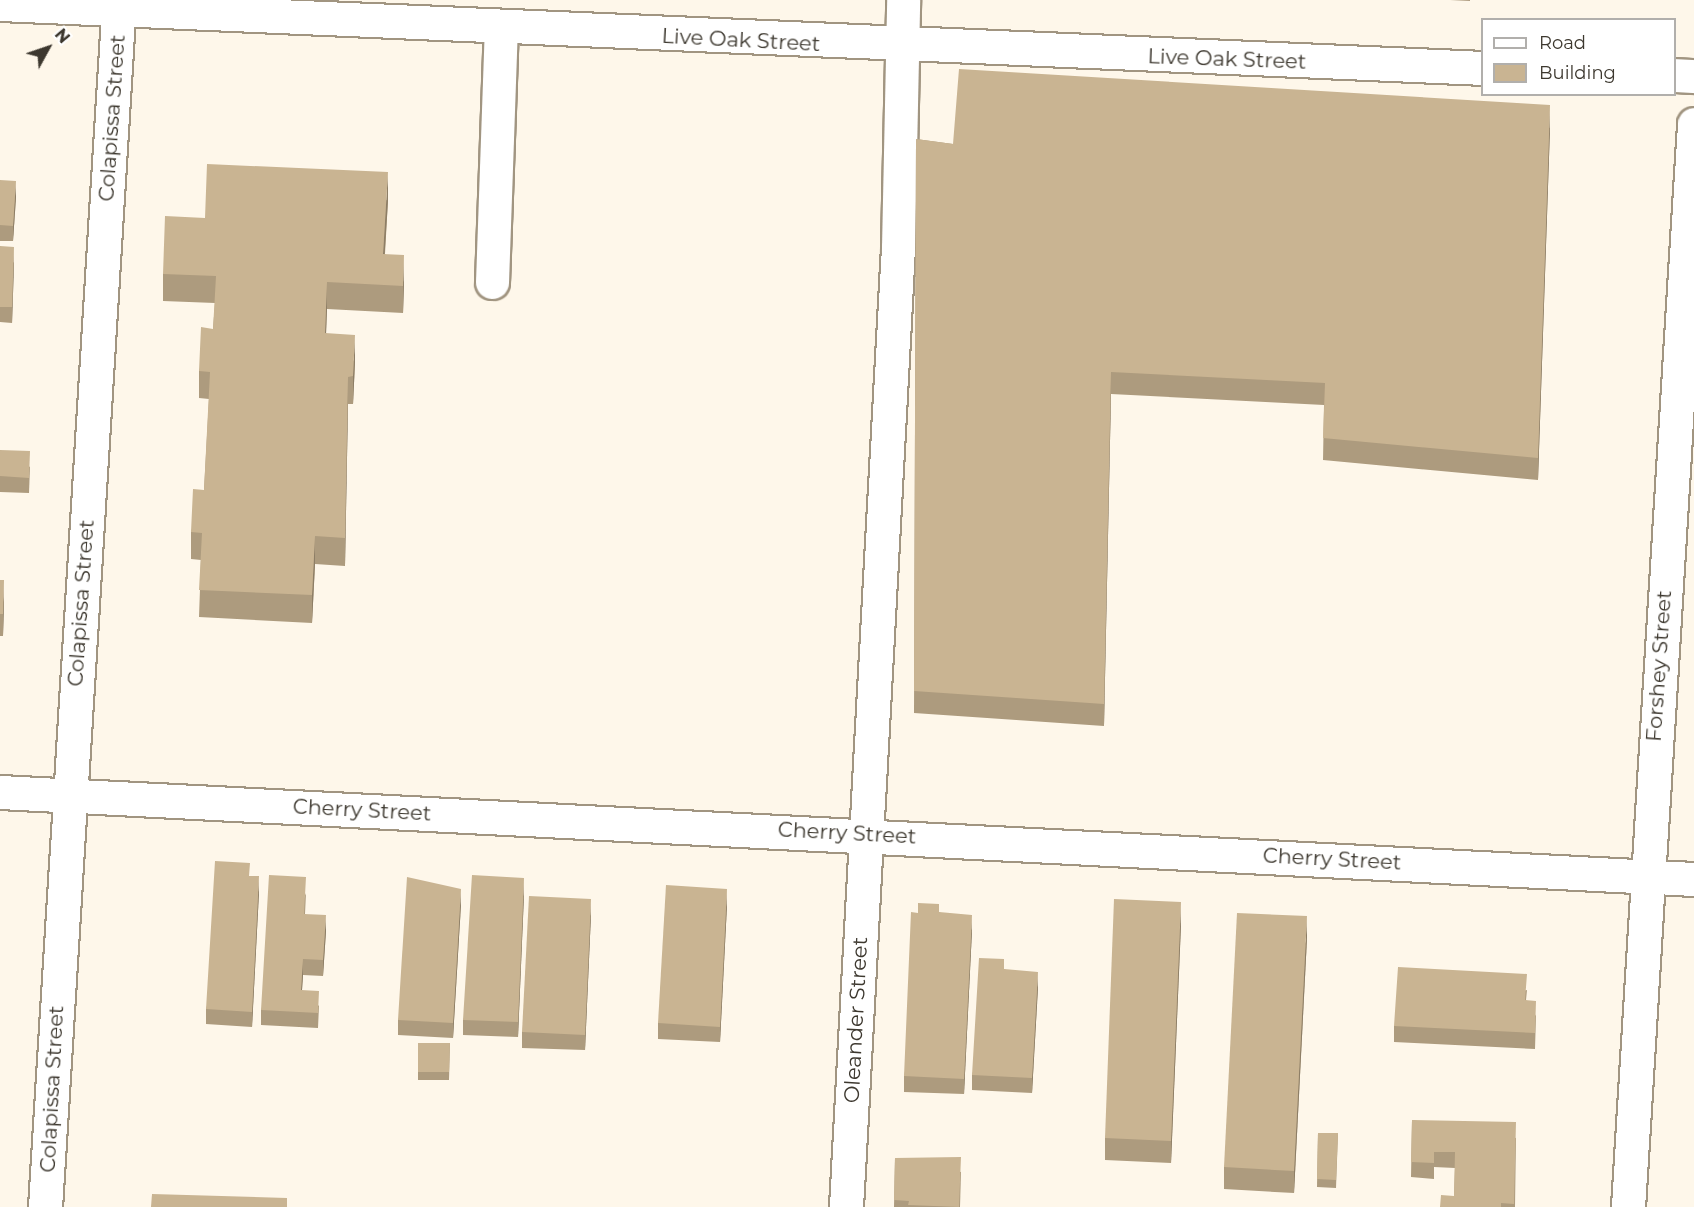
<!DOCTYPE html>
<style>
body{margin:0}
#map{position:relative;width:1694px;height:1207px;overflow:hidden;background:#fef7ea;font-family:Montserrat,sans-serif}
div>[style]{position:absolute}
.roads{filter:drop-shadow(2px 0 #a19581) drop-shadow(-2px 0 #a19581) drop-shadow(0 2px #a19581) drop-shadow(0 -2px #a19581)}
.minor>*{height:33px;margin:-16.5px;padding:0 16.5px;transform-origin:16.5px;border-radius:16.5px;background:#fff}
.wall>*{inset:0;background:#ad9b7e}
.shaded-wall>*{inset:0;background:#8d7e66}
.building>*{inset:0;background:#c9b492}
span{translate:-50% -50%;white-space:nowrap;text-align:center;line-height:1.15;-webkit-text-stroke:6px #fff;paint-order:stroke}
.street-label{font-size:21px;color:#3d382f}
.legend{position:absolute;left:1481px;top:18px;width:195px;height:78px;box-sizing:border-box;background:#fff;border:2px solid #b1afac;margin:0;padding:8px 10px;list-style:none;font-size:18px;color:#3d382f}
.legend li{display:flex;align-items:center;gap:12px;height:30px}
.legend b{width:30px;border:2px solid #b1afac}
.north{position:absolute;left:18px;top:18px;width:60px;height:60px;-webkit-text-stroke:4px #fff;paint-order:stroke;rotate:50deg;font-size:16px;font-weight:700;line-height:24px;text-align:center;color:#3d382f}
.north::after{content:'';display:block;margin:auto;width:21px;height:27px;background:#3d382f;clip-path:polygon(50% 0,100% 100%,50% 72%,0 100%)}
</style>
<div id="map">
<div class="roads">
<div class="minor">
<i style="left:0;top:4px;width:1483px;rotate:2.47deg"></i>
<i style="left:1674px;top:75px;width:20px;rotate:3deg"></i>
<i style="left:492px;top:282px;width:254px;rotate:-88deg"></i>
<i style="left:0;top:792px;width:1696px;rotate:2.94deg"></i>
<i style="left:45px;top:1207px;width:1209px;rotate:-86.49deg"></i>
<i style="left:846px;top:1207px;width:960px;rotate:-86.9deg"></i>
<i style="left:898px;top:248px;width:248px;rotate:-88.8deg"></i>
<i style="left:1628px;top:1207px;width:1085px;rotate:-86.51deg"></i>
</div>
</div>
<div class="wall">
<i style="clip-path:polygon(1450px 0,1470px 0,1470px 1px)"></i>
<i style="clip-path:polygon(1550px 128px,1538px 480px,1323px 460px,1324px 405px,1111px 394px,1104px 726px,914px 713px,916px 139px,953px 144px)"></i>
<i style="clip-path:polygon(0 180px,16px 197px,13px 241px,0 241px)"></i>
<i style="clip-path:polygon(388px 200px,385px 254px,404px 282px,403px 313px,327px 309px,326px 333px,355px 362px,353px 404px,348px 404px,345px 566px,315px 564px,312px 623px,199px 617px,201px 560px,191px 559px,191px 532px,204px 490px,209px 399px,199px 398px,199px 371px,213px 329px,215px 303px,163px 301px,163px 274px,205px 218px)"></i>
<i style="clip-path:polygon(0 246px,14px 263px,12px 323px,0 322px)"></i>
<i style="clip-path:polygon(0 450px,30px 467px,29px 493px,0 492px)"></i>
<i style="clip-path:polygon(0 580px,4px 602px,3px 636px,0 636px)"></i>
<i style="clip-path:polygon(250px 876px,259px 892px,252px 1027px,206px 1024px,206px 1009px)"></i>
<i style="clip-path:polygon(306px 893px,305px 914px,326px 931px,323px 976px,303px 975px,302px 990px,319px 1006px,318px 1028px,261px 1025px,261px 1010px)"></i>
<i style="clip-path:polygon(524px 894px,518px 1037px,463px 1035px,463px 1020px)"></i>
<i style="clip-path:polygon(461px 904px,453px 1038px,398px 1035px,398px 1020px)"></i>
<i style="clip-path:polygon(727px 905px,720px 1042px,658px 1039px,658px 1023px)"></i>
<i style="clip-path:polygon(939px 912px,972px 930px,964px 1094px,904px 1092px,904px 1076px)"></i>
<i style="clip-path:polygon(591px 914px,585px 1050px,522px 1048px,522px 1032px)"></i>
<i style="clip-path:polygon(1181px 924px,1171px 1163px,1105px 1160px,1105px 1138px)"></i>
<i style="clip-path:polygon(1307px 938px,1294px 1193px,1224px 1189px,1224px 1167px)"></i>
<i style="clip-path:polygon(1004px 969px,1038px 987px,1032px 1093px,972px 1090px,972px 1075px)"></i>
<i style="clip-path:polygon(1527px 990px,1526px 1000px,1536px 1016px,1535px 1049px,1394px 1042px,1394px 1026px)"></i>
<i style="clip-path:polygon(418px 1043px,450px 1043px,449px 1080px,418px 1080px)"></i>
<i style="clip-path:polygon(1412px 1120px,1516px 1138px,1515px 1207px,1440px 1207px,1454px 1196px,1455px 1168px,1434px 1167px,1434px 1179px,1411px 1177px)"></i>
<i style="clip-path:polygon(1318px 1133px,1338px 1133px,1336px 1188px,1317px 1187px)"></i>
<i style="clip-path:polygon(895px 1158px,961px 1172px,960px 1207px,894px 1207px)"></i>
</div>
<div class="shaded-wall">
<i style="clip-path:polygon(1550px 105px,1550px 128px,1538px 480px,1538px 458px)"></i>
<i style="clip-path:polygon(388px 172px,388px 200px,383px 281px,383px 254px)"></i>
<i style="clip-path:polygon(16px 181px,16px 197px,13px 241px,13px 226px)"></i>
<i style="clip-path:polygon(14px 247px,14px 263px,12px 323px,12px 307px)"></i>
<i style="clip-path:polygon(404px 255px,404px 282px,403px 313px,403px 286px)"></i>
<i style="clip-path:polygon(327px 282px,327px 309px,325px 360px,325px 333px)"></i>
<i style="clip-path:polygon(355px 335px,355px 362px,353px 404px,353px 376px)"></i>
<i style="clip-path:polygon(1111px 372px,1111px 394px,1104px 726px,1104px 704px)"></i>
<i style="clip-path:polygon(348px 377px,348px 404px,345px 566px,345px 538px)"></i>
<i style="clip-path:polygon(315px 536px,315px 564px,312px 623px,312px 595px)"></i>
<i style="clip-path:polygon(4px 580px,4px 602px,3px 636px,3px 614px)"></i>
<i style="clip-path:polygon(259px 876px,259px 892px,252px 1027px,252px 1012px)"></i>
<i style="clip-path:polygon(524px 878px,524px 894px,518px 1037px,518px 1022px)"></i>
<i style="clip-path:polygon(461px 889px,461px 904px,453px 1038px,453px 1023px)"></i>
<i style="clip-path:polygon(727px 889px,727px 905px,720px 1042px,720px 1027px)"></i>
<i style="clip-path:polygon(591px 899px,591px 914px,585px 1050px,585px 1035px)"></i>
<i style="clip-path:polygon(1181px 902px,1181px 924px,1171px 1163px,1171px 1141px)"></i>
<i style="clip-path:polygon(326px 915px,326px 931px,323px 976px,323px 960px)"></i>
<i style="clip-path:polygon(972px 915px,972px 930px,964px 1094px,964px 1079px)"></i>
<i style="clip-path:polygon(1307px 916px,1307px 938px,1294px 1193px,1294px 1171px)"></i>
<i style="clip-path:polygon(303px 959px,303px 975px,301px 1005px,301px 990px)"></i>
<i style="clip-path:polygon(1038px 972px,1038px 987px,1032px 1093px,1032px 1078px)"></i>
</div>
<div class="building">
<i style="clip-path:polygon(959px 69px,1550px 105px,1538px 458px,1323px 438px,1325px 383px,1111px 372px,1104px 704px,914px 691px,916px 139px,953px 144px)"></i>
<i style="clip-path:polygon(207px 164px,388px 172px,383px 254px,404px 255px,403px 286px,327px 282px,325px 333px,355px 335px,353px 376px,348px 377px,345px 538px,315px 536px,312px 595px,199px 590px,202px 533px,191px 532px,193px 489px,204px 490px,210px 372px,199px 371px,201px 327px,213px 329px,216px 276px,163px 274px,165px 216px,205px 218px)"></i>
<i style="clip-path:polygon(0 180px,16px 181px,13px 226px,0 225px)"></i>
<i style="clip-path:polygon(0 246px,14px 247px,12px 307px,0 307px)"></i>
<i style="clip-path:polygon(0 450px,30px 451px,29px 478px,0 476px)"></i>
<i style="clip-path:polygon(0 580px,4px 580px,3px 614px,0 614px)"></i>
<i style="clip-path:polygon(215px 861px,250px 863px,249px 876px,259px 876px,252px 1012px,206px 1009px)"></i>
<i style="clip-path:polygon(269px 875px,306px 877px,304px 914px,326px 915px,323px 960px,303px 959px,301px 990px,319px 991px,318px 1013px,261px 1010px)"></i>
<i style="clip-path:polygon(472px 875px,524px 878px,518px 1022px,463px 1020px)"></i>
<i style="clip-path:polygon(407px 877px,461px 889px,453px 1023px,398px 1020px)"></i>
<i style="clip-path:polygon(666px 885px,727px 889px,720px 1027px,658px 1023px)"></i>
<i style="clip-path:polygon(529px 896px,591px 899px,585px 1035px,522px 1032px)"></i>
<i style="clip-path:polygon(1114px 899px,1181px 902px,1171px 1141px,1105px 1138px)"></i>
<i style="clip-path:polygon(918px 903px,939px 904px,939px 912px,972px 915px,964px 1079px,904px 1076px,911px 912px,918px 913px)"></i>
<i style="clip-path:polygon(1237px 913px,1307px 916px,1294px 1171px,1224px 1167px)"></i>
<i style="clip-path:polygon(979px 958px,1004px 959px,1004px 969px,1038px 972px,1032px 1078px,972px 1075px)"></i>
<i style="clip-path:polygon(1398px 967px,1527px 974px,1525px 1000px,1536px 1001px,1535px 1033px,1394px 1026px)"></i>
<i style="clip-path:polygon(418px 1043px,450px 1043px,449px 1072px,418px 1072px)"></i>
<i style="clip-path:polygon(1412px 1120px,1516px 1122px,1514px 1204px,1501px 1203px,1501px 1207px,1440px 1207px,1441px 1195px,1454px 1196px,1455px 1152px,1434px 1152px,1434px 1163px,1411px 1162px)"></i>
<i style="clip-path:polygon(1318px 1133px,1338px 1133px,1336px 1180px,1317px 1179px)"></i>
<i style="clip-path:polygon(961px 1157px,959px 1207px,908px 1205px,909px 1201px,894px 1200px,895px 1158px)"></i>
<i style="clip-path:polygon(152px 1194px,287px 1198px,287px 1207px,151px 1207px)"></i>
</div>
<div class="street-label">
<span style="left:741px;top:40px;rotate:3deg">Live Oak Street</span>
<span style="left:1227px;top:59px;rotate:2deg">Live Oak Street</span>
<span style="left:112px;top:118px;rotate:-86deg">Colapissa Street</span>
<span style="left:81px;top:603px;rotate:-86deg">Colapissa Street</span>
<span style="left:1659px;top:666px;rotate:-86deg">Forshey Street</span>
<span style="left:362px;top:810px;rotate:3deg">Cherry Street</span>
<span style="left:847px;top:833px;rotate:3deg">Cherry Street</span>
<span style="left:1332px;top:859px;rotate:3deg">Cherry Street</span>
<span style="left:856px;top:1020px;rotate:-87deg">Oleander Street</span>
<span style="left:52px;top:1089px;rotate:-87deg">Colapissa Street</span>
</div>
<ul class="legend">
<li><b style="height:8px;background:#fff"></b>Road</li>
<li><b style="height:16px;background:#c9b492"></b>Building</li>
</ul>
<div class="north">N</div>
</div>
